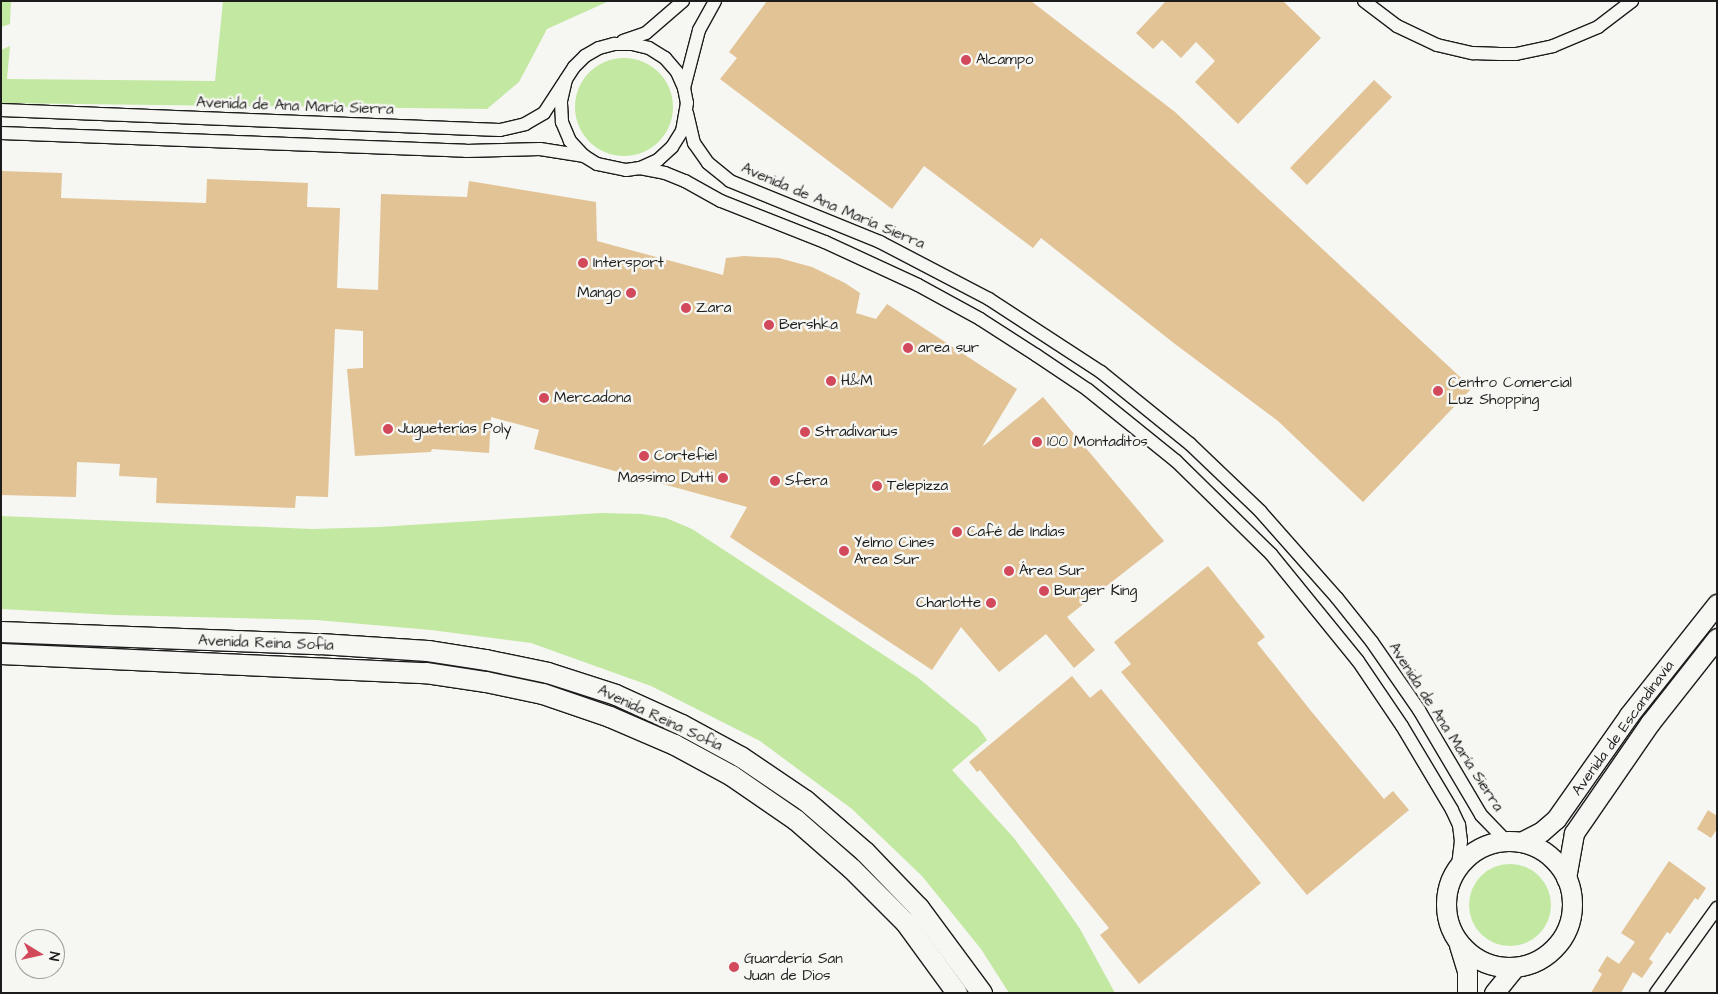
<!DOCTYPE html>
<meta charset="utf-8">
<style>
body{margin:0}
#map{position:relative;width:1718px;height:994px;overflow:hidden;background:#f6f6f2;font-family:"Architects Daughter",sans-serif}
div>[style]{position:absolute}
.green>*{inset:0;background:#c2e8a2}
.round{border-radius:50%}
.building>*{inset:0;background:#e2c395}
.roads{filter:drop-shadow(1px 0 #1c1c1c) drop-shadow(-1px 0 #1c1c1c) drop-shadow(0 1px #1c1c1c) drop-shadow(0 -1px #1c1c1c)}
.street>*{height:12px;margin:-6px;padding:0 6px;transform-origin:6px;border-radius:6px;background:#f6f6f2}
.secondary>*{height:19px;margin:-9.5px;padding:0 9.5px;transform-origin:9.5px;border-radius:9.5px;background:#f6f6f2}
.secondary>.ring{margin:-9.5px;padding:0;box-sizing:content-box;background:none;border:19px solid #f6f6f2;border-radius:50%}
.primary>*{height:20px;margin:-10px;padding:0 10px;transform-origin:10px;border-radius:10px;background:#f6f6f2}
.dots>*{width:14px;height:14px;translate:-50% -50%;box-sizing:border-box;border:2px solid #f6f6f2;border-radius:50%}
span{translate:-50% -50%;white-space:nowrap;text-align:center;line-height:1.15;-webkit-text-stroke:5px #f6f6f2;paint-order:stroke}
.poi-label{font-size:15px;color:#1c1c1c}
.left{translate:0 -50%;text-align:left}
.right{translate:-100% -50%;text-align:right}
.street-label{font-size:15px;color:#1c1c1c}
.frame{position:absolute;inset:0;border:2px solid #1c1c1c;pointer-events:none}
.north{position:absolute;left:15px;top:929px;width:50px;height:50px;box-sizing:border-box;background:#f6f6f2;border:1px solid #9f9f9c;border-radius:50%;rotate:99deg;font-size:14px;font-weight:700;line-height:20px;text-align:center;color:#1c1c1c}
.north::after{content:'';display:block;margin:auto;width:18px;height:22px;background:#d1495b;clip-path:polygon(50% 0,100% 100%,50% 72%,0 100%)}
</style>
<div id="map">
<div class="green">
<i style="clip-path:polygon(1px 1px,11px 1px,10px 24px,1px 27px)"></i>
<i style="clip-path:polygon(223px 1px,609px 1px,547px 29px,519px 82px,487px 109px,1px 103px,1px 50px,10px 46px,7px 79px,215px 81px)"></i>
<i class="round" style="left:575px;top:58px;width:98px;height:98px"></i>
<i style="clip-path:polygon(601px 513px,642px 514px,666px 518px,692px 529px,917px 677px,978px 727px,987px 740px,952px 770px,1013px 837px,1051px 887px,1080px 929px,1115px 993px,1009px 993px,981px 949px,922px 876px,852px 809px,760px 741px,651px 686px,531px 643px,431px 630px,316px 620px,115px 615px,1px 609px,1px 516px,312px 529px,379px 527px)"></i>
<i class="round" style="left:1469px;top:864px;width:82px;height:82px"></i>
</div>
<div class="building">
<i style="clip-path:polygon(767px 1px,1031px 1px,1175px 112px,1472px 388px,1363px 502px,1278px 421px,1175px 344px,1041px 238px,1033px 248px,924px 166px,892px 209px,720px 79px,737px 58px,729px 52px)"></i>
<i style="clip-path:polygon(1166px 1px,1283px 1px,1321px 38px,1238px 124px,1195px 82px,1215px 61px,1196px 42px,1181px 58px,1162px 40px,1153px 49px,1136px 33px)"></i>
<i style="clip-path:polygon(1374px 80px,1392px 97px,1307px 185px,1290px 168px)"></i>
<i style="clip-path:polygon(1px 171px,62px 173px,61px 198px,206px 203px,207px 179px,308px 183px,307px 207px,340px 208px,337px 288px,378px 290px,381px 194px,467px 197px,469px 181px,596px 202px,597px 241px,723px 275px,726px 258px,744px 256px,779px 258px,812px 267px,845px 283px,860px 293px,856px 313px,876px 319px,887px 304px,1017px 389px,982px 447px,1043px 397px,1164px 541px,1067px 617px,1095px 650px,1074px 668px,1046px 634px,999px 672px,961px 627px,932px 670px,730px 537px,747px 507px,534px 449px,539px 430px,491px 417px,489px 453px,432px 449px,431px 452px,355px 456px,347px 369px,363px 368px,363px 331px,335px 329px,328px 497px,296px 496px,295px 508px,156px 503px,157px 478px,119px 476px,120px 464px,77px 462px,76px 497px,1px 495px)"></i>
<i style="clip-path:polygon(1208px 566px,1265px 637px,1257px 643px,1311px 711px,1384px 799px,1393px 791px,1409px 810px,1307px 895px,1121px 672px,1131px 664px,1114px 642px)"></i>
<i style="clip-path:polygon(1072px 676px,1090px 698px,1101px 689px,1261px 883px,1139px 984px,1100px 935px,1109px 928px,980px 770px,977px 772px,969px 762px)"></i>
<i style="clip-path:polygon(1708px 810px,1717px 816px,1717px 829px,1711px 838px,1697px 829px)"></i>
<i style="clip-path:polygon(1669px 861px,1706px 888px,1698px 900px,1695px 898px,1670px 934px,1667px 932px,1649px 959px,1653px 962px,1642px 978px,1633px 972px,1621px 993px,1591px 993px,1602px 974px,1598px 971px,1607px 956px,1619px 964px,1635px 942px,1621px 933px)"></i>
</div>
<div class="roads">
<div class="street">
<i style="left:1364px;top:1px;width:41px;rotate:37.1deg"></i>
<i style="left:1397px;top:26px;width:44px;rotate:25.4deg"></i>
<i style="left:1437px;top:45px;width:37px;rotate:13deg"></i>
<i style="left:1473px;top:53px;width:27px;rotate:2deg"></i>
<i style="left:1500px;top:54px;width:16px"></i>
<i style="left:1516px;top:54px;width:38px;rotate:-12deg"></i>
<i style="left:1553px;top:46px;width:49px;rotate:-22.9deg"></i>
<i style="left:1598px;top:27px;width:43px;rotate:-37.4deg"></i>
<i style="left:623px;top:41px;width:24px;rotate:-19deg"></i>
<i style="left:646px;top:33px;width:49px;rotate:-40.9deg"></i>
<i style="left:684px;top:88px;width:60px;rotate:-75.5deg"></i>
<i style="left:699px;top:30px;width:33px;rotate:-61deg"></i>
<i style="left:1px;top:110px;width:499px;rotate:2.3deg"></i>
<i style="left:500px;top:130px;width:26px;rotate:-13deg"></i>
<i style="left:525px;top:124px;width:22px;rotate:-30deg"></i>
<i style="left:544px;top:113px;width:55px;rotate:-56.9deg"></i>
<i style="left:574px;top:67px;width:16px;rotate:-45deg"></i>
<i style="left:585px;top:56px;width:16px;rotate:-30deg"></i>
<i style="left:599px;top:48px;width:16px;rotate:-15deg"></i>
<i style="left:614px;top:44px;width:18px"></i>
<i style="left:632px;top:44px;width:17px;rotate:13deg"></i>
<i style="left:649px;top:48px;width:19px;rotate:32deg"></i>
<i style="left:665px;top:58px;width:18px;rotate:49deg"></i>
<i style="left:677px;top:72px;width:17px;rotate:66deg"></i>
<i style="left:684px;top:88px;width:15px;rotate:79deg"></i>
<i style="left:687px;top:103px;width:28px;rotate:100deg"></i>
<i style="left:682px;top:131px;width:19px;rotate:122deg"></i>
<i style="left:672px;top:147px;width:19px;rotate:137deg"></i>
<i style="left:658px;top:160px;width:20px;rotate:156deg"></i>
<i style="left:640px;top:168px;width:14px;rotate:172deg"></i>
<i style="left:626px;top:170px;width:30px;rotate:-168deg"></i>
<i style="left:597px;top:164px;width:15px;rotate:-148deg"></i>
<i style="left:584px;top:156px;width:21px;rotate:-133deg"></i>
<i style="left:570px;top:141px;width:21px;rotate:-113deg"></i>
<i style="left:562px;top:122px;width:21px;rotate:-93deg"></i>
<i style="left:561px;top:101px;width:22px;rotate:-77deg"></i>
<i style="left:687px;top:113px;width:31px;rotate:77deg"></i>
<i style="left:694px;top:143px;width:24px;rotate:55deg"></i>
<i style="left:708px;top:163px;width:28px;rotate:39deg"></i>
<i style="left:730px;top:181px;width:162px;rotate:22.1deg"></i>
<i style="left:880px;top:242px;width:123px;rotate:27.6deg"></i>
<i style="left:989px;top:299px;width:134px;rotate:33.1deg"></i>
<i style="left:1101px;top:372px;width:114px;rotate:39deg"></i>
<i style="left:1190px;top:444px;width:97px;rotate:43.7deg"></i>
<i style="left:1260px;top:511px;width:116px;rotate:48.5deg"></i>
<i style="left:1337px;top:598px;width:56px;rotate:51.5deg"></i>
<i style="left:1372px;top:642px;width:83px;rotate:55.3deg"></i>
<i style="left:1419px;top:710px;width:122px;rotate:59.4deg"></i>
<i style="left:1481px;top:815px;width:36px;rotate:46deg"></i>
<i style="left:1px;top:133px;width:465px;rotate:2.2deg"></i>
<i style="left:466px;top:151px;width:74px;rotate:-1.5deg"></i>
<i style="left:540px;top:149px;width:45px;rotate:9deg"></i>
<i style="left:640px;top:168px;width:25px;rotate:11deg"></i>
<i style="left:665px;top:173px;width:22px;rotate:22deg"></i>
<i style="left:685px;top:181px;width:41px;rotate:29.1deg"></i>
<i style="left:721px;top:201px;width:112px;rotate:21.5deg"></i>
<i style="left:825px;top:242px;width:102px;rotate:24.8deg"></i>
<i style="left:918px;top:285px;width:71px;rotate:28.7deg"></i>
<i style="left:980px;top:319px;width:67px;rotate:32.7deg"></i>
<i style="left:1036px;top:355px;width:63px;rotate:33.9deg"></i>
<i style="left:1088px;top:390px;width:113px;rotate:38.9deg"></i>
<i style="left:1176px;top:461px;width:133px;rotate:44.4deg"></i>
<i style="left:1271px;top:554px;width:138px;rotate:50.9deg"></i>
<i style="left:1358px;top:661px;width:78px;rotate:55.9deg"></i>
<i style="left:1402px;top:726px;width:98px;rotate:59.2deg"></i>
<i style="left:1452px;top:810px;width:17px;rotate:65deg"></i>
<i style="left:1459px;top:825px;width:16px;rotate:83deg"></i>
<i style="left:1461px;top:841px;width:25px;rotate:97deg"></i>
<i style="left:1656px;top:993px;width:105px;rotate:-54.3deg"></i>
</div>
<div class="secondary">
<i class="ring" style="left:1446px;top:841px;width:107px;height:107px"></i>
<i style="left:1521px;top:842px;width:22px;rotate:-27deg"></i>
<i style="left:1541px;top:832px;width:20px;rotate:-41deg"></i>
<i style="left:1556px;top:819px;width:127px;rotate:-54.9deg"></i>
<i style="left:1629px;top:715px;width:142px;rotate:-51.6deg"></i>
<i style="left:1566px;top:878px;width:46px;rotate:-79.9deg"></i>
<i style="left:1574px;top:833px;width:134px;rotate:-55.4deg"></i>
<i style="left:1650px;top:723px;width:108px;rotate:-51.8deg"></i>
<i style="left:1459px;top:945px;width:27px;rotate:73deg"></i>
<i style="left:1467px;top:971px;width:22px;rotate:90deg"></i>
<i style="left:1494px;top:993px;width:33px;rotate:-51deg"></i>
</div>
<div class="primary">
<i style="left:1px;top:632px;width:319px;rotate:2.2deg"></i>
<i style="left:320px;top:644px;width:108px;rotate:3.7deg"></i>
<i style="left:428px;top:651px;width:59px;rotate:8.8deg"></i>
<i style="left:486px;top:660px;width:63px;rotate:11.8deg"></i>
<i style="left:548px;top:673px;width:71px;rotate:17.9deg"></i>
<i style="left:616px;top:695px;width:72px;rotate:24.4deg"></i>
<i style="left:682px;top:725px;width:67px;rotate:28.5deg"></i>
<i style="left:741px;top:757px;width:78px;rotate:34.1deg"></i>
<i style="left:806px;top:801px;width:78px;rotate:40.8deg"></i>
<i style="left:865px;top:852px;width:78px;rotate:46deg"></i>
<i style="left:919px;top:908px;width:106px;rotate:53.5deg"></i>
<i style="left:1px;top:654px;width:425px;rotate:2.6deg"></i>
<i style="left:426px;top:673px;width:61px;rotate:8.5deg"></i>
<i style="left:486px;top:682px;width:58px;rotate:11.9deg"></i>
<i style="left:543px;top:694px;width:71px;rotate:18.9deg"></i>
<i style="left:610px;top:717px;width:71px;rotate:23.3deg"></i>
<i style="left:675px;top:745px;width:65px;rotate:28.5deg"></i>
<i style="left:732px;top:776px;width:78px;rotate:34.5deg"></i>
<i style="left:796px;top:820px;width:74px;rotate:41.2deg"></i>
<i style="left:852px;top:869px;width:76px;rotate:45deg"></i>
<i style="left:906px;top:923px;width:87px;rotate:53.9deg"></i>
</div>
</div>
<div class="dots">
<i style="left:966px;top:60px;background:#d1495b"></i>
<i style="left:583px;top:263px;background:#d1495b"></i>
<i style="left:631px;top:293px;background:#d1495b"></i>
<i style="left:686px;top:308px;background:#d1495b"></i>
<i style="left:769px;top:325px;background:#d1495b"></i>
<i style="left:908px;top:348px;background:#d1495b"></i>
<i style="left:831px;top:381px;background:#d1495b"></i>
<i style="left:1438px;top:391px;background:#d1495b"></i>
<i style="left:544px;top:398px;background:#d1495b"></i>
<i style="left:388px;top:429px;background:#d1495b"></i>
<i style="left:805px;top:432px;background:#d1495b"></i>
<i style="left:1037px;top:442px;background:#d1495b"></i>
<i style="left:644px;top:456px;background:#d1495b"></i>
<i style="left:723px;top:478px;background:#d1495b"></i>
<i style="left:775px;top:481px;background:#d1495b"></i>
<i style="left:877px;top:486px;background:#d1495b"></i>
<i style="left:957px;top:532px;background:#d1495b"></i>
<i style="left:844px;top:551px;background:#d1495b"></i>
<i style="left:1009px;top:571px;background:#d1495b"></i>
<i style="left:1044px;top:591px;background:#d1495b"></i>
<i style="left:991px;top:603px;background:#d1495b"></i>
<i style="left:734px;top:967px;background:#d1495b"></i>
</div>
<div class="poi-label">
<span class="left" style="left:976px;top:60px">Alcampo</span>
<span class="left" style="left:593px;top:263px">Intersport</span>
<span class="right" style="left:621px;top:293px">Mango</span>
<span class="left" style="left:696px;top:308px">Zara</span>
<span class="left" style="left:779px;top:325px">Bershka</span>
<span class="left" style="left:918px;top:348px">area sur</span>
<span class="left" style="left:841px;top:381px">H&amp;M</span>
<span class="left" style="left:1448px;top:391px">Centro Comercial<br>Luz Shopping</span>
<span class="left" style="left:554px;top:398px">Mercadona</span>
<span class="left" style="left:398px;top:429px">Jugueterías Poly</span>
<span class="left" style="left:815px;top:432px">Stradivarius</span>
<span class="left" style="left:1047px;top:442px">100 Montaditos</span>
<span class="left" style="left:654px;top:456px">Cortefiel</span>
<span class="right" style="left:713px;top:478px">Massimo Dutti</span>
<span class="left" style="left:785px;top:481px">Sfera</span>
<span class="left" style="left:887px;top:486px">Telepizza</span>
<span class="left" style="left:967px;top:532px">Café de Indias</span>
<span class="left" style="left:854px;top:551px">Yelmo Cines<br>Area Sur</span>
<span class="left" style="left:1019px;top:571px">Área Sur</span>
<span class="left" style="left:1054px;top:591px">Burger King</span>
<span class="right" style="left:981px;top:603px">Charlotte</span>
<span class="left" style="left:744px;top:967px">Guardería San<br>Juan de Dios</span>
</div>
<div class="street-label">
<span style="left:295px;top:106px;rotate:2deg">Avenida de Ana María Sierra</span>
<span style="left:833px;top:206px;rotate:23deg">Avenida de Ana María Sierra</span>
<span style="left:266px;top:643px;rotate:2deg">Avenida Reina Sofía</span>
<span style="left:660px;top:718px;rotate:25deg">Avenida Reina Sofía</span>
<span style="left:1446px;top:727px;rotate:57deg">Avenida de Ana María Sierra</span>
<span style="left:1623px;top:728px;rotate:-54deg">Avenida de Escandinavia</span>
</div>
<div class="frame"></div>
<div class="north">N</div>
</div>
